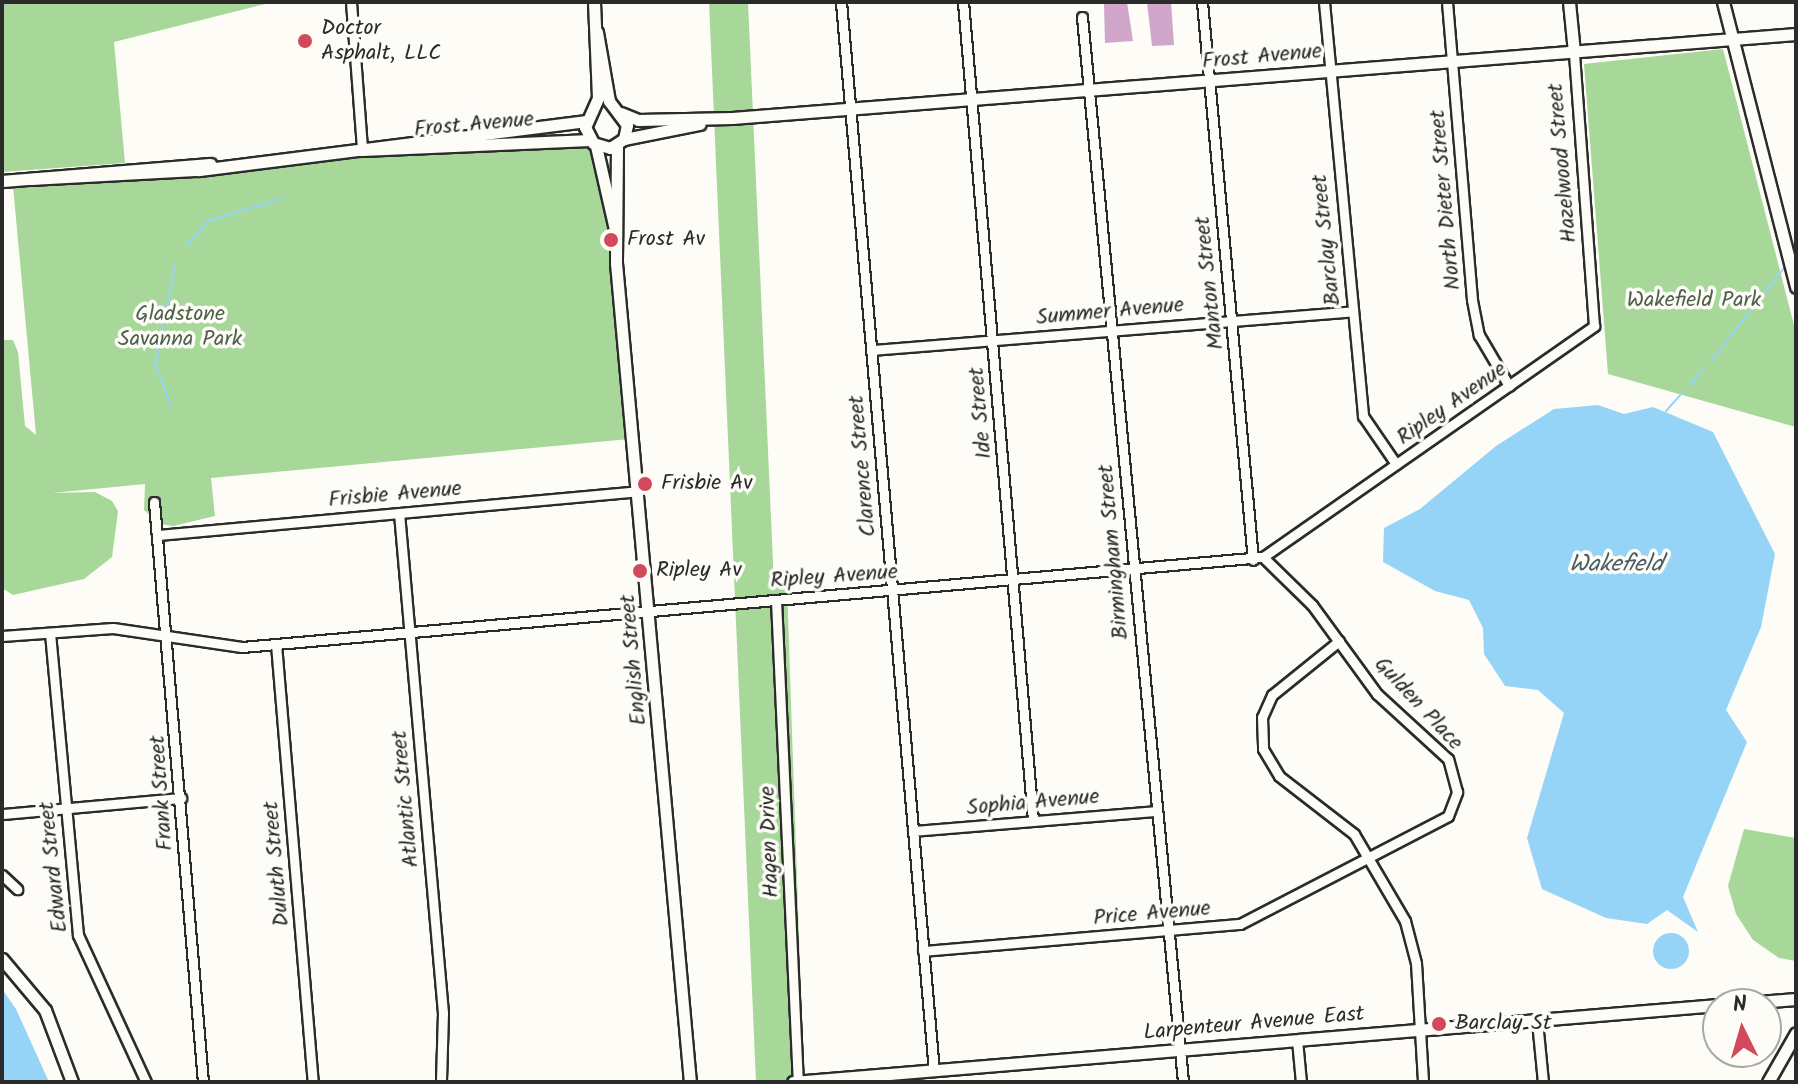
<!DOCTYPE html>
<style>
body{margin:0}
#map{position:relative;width:1798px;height:1084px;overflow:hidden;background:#fdfcf7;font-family:Kalam,sans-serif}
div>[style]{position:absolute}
.green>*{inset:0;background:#a7d899}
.water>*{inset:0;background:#95d4f7}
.round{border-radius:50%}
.stream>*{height:2px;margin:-1px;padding:0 1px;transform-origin:1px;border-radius:1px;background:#95d4f7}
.building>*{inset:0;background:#d1a6cb}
.roads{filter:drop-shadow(2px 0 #2b2b2b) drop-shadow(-2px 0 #2b2b2b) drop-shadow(0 2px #2b2b2b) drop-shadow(0 -2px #2b2b2b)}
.minor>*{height:9px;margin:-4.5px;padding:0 4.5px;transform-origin:4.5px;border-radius:4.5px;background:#fdfcf7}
.tertiary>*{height:11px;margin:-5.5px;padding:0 5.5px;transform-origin:5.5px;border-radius:5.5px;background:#fdfcf7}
.dots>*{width:22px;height:22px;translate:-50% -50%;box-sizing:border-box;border:4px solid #fdfcf7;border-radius:50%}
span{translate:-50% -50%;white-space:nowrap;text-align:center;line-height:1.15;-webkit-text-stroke:7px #fdfcf7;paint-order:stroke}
.poi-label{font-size:22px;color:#2b2b2b}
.left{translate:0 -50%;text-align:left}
.street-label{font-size:22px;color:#2b2b2b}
.park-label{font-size:22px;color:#505f4c}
.water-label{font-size:24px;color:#4b5e68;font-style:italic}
.frame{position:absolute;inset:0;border:4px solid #2b2b2b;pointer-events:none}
.north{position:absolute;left:1702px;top:988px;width:80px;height:80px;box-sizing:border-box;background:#fdfcf7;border:2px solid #a9a8a5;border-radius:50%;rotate:355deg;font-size:22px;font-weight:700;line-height:32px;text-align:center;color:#2b2b2b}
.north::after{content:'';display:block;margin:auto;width:28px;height:36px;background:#d1495b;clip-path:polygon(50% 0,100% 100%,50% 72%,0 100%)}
</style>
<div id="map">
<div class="green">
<i style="clip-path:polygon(2px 2px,273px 2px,114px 42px,125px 163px,2px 172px)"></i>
<i style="clip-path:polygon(709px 2px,748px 2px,774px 585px,787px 586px,804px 1082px,756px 1082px)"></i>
<i style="clip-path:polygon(1723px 49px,1796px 333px,1796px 427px,1608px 374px,1584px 64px)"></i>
<i style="clip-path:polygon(600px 138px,630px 439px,211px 478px,215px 516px,173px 526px,160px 524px,144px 510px,145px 484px,52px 493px,95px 492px,112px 501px,118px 511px,112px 557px,84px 579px,13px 595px,2px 588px,2px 340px,13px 340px,18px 352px,25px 426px,36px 435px,13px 186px)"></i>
<i style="clip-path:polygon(1744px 829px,1796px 838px,1796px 961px,1779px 958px,1753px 940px,1736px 914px,1728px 886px)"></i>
</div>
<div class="water">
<i style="clip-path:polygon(1598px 405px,1624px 414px,1653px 407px,1713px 432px,1775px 554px,1761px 627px,1726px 710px,1747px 742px,1683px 897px,1698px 932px,1667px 910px,1647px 924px,1606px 918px,1542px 889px,1527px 838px,1564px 713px,1538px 690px,1505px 686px,1484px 654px,1483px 628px,1469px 600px,1435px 591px,1383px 562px,1384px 528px,1420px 509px,1496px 446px,1554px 409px)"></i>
<i class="round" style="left:1653px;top:933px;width:36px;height:36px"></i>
<i style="clip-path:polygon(2px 989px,16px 1009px,49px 1082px,2px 1082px)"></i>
</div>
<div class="stream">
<i style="left:187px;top:245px;width:32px;rotate:-49deg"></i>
<i style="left:208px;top:221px;width:79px;rotate:-16.8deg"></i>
<i style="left:1711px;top:361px;width:120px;rotate:-51.8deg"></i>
<i style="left:1690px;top:384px;width:21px;rotate:-47deg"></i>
<i style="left:171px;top:404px;width:41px;rotate:-112.8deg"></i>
<i style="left:155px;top:366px;width:102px;rotate:-78.7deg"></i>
<i style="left:1666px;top:411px;width:25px;rotate:-48deg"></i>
</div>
<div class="building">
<i style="clip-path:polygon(1104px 2px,1127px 2px,1133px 41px,1105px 43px)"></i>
<i style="clip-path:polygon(1147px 2px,1171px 2px,1174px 45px,1152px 46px)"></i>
</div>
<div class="roads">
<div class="minor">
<i style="left:351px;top:2px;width:148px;rotate:85.7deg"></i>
<i style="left:841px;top:2px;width:1073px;rotate:85.03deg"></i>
<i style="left:963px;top:2px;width:822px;rotate:85.11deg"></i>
<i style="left:1202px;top:2px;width:560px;rotate:84.78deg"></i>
<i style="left:1324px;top:2px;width:416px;rotate:84.6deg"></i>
<i style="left:1363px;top:416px;width:58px;rotate:55.5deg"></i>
<i style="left:1447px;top:2px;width:299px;rotate:85.2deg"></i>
<i style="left:1472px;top:300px;width:36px;rotate:79deg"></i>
<i style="left:1479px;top:335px;width:59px;rotate:59.5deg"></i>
<i style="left:1082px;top:17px;width:1070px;rotate:84.58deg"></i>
<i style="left:872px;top:350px;width:482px;rotate:-4.6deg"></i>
<i style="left:154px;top:502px;width:582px;rotate:85.17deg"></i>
<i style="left:399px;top:513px;width:502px;rotate:84.97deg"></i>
<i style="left:443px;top:1013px;width:69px;rotate:91.7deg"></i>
<i style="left:157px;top:535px;width:481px;rotate:-5.2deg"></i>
<i style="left:776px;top:600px;width:483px;rotate:87.4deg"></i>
<i style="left:50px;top:633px;width:303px;rotate:84.7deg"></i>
<i style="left:78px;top:935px;width:162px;rotate:65.2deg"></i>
<i style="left:2px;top:636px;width:111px;rotate:-4.1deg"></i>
<i style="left:113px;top:628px;width:130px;rotate:8.4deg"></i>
<i style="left:242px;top:647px;width:1025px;rotate:-5.04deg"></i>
<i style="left:1263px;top:557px;width:404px;rotate:-34.9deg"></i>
<i style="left:1594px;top:326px;width:275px;rotate:-94.2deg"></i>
<i style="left:1339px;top:641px;width:86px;rotate:141.1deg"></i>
<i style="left:1272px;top:695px;width:24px;rotate:114deg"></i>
<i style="left:1262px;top:717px;width:32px;rotate:88deg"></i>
<i style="left:1263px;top:749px;width:31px;rotate:59deg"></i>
<i style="left:1279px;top:776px;width:95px;rotate:37.7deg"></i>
<i style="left:1354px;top:834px;width:101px;rotate:59.6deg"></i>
<i style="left:1405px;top:921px;width:43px;rotate:75.3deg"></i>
<i style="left:1416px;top:963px;width:119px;rotate:86.6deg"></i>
<i style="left:276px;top:644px;width:440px;rotate:85.2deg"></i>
<i style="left:2px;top:814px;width:180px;rotate:-5.1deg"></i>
<i style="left:913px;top:831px;width:244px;rotate:-4.7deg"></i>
<i style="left:2px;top:875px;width:21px;rotate:43deg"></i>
<i style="left:923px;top:951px;width:318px;rotate:-4.9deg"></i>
<i style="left:1240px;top:924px;width:234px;rotate:-27.4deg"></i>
<i style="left:1448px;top:816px;width:26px;rotate:-69deg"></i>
<i style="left:1457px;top:792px;width:34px;rotate:-105deg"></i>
<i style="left:1448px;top:759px;width:96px;rotate:-137.5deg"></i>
<i style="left:1377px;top:694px;width:110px;rotate:-126.1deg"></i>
<i style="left:1312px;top:605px;width:69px;rotate:-135.6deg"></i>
<i style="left:1537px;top:1021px;width:61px;rotate:84.4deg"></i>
<i style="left:1297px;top:1040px;width:42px;rotate:84.6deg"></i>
</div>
<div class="tertiary">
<i style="left:594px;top:2px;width:96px;rotate:87.6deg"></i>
<i style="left:598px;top:98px;width:32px;rotate:114deg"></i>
<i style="left:585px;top:127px;width:18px;rotate:63deg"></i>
<i style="left:593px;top:143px;width:18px;rotate:16deg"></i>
<i style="left:610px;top:148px;width:17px;rotate:-33deg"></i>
<i style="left:624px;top:139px;width:14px;rotate:-78deg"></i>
<i style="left:627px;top:125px;width:30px;rotate:-127deg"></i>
<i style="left:609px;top:101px;width:70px;rotate:-99.9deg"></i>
<i style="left:1569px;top:2px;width:50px;rotate:84.3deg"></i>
<i style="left:1723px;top:2px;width:294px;rotate:75.6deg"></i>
<i style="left:621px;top:113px;width:18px;rotate:22deg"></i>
<i style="left:638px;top:120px;width:94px;rotate:-1.2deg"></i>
<i style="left:732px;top:118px;width:1067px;rotate:-4.51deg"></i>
<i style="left:624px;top:139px;width:77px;rotate:-11.2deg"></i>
<i style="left:617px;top:145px;width:118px;rotate:90.5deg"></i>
<i style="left:616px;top:263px;width:822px;rotate:84.84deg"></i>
<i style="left:596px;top:146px;width:90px;rotate:77.2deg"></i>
<i style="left:362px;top:150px;width:228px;rotate:-2.5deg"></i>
<i style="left:31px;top:179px;width:168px;rotate:-3.1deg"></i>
<i style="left:199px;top:170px;width:391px;rotate:-7.2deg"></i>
<i style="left:2px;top:181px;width:209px;rotate:-4.7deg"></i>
<i style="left:2px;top:959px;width:67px;rotate:49.9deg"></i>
<i style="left:45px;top:1010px;width:77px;rotate:69.4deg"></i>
<i style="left:1733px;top:1004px;width:63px;rotate:-4.5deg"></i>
<i style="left:793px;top:1082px;width:928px;rotate:-4.76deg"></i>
<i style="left:1768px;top:1082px;width:56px;rotate:-60.3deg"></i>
</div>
</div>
<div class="dots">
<i style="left:305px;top:41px;background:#d1495b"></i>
<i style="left:611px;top:240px;background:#d1495b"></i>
<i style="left:645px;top:484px;background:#d1495b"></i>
<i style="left:640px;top:571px;background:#d1495b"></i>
<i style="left:1439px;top:1024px;background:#d1495b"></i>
</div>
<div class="poi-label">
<span class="left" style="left:321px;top:41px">Doctor<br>Asphalt, LLC</span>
<span class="left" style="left:627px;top:240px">Frost Av</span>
<span class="left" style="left:661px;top:484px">Frisbie Av</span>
<span class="left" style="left:656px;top:571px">Ripley Av</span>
<span class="left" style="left:1455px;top:1024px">Barclay St</span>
</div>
<div class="street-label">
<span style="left:1262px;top:57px;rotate:-5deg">Frost Avenue</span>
<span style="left:474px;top:125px;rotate:-5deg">Frost Avenue</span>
<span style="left:1563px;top:163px;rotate:-95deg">Hazelwood Street</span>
<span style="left:1446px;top:200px;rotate:-95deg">North Dieter Street</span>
<span style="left:1327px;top:240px;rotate:-96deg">Barclay Street</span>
<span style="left:1210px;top:283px;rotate:-96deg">Manton Street</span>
<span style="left:1110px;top:312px;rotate:-5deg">Summer Avenue</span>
<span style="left:1452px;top:404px;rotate:-35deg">Ripley Avenue</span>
<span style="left:981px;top:413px;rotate:-95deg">Ide Street</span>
<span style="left:863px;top:466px;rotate:-95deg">Clarence Street</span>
<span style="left:395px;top:495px;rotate:-5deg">Frisbie Avenue</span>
<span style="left:1114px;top:552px;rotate:-95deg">Birmingham Street</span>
<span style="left:834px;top:577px;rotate:-4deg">Ripley Avenue</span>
<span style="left:634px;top:660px;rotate:-95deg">English Street</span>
<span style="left:1418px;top:704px;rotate:47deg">Gulden Place</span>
<span style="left:162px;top:793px;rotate:-94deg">Frank Street</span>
<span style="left:406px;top:799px;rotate:-95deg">Atlantic Street</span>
<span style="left:1033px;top:803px;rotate:-5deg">Sophia Avenue</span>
<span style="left:770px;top:842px;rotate:-92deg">Hagen Drive</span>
<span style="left:277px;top:864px;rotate:-95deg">Duluth Street</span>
<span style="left:54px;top:867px;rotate:-96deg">Edward Street</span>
<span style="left:1152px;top:914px;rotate:-5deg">Price Avenue</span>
<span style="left:1254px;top:1024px;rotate:-5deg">Larpenteur Avenue East</span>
</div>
<div class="park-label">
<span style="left:1694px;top:301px">Wakefield Park</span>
<span style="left:180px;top:327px">Gladstone<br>Savanna Park</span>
</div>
<div class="water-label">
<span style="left:1616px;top:565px">Wakefield</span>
</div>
<div class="frame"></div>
<div class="north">N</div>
</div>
